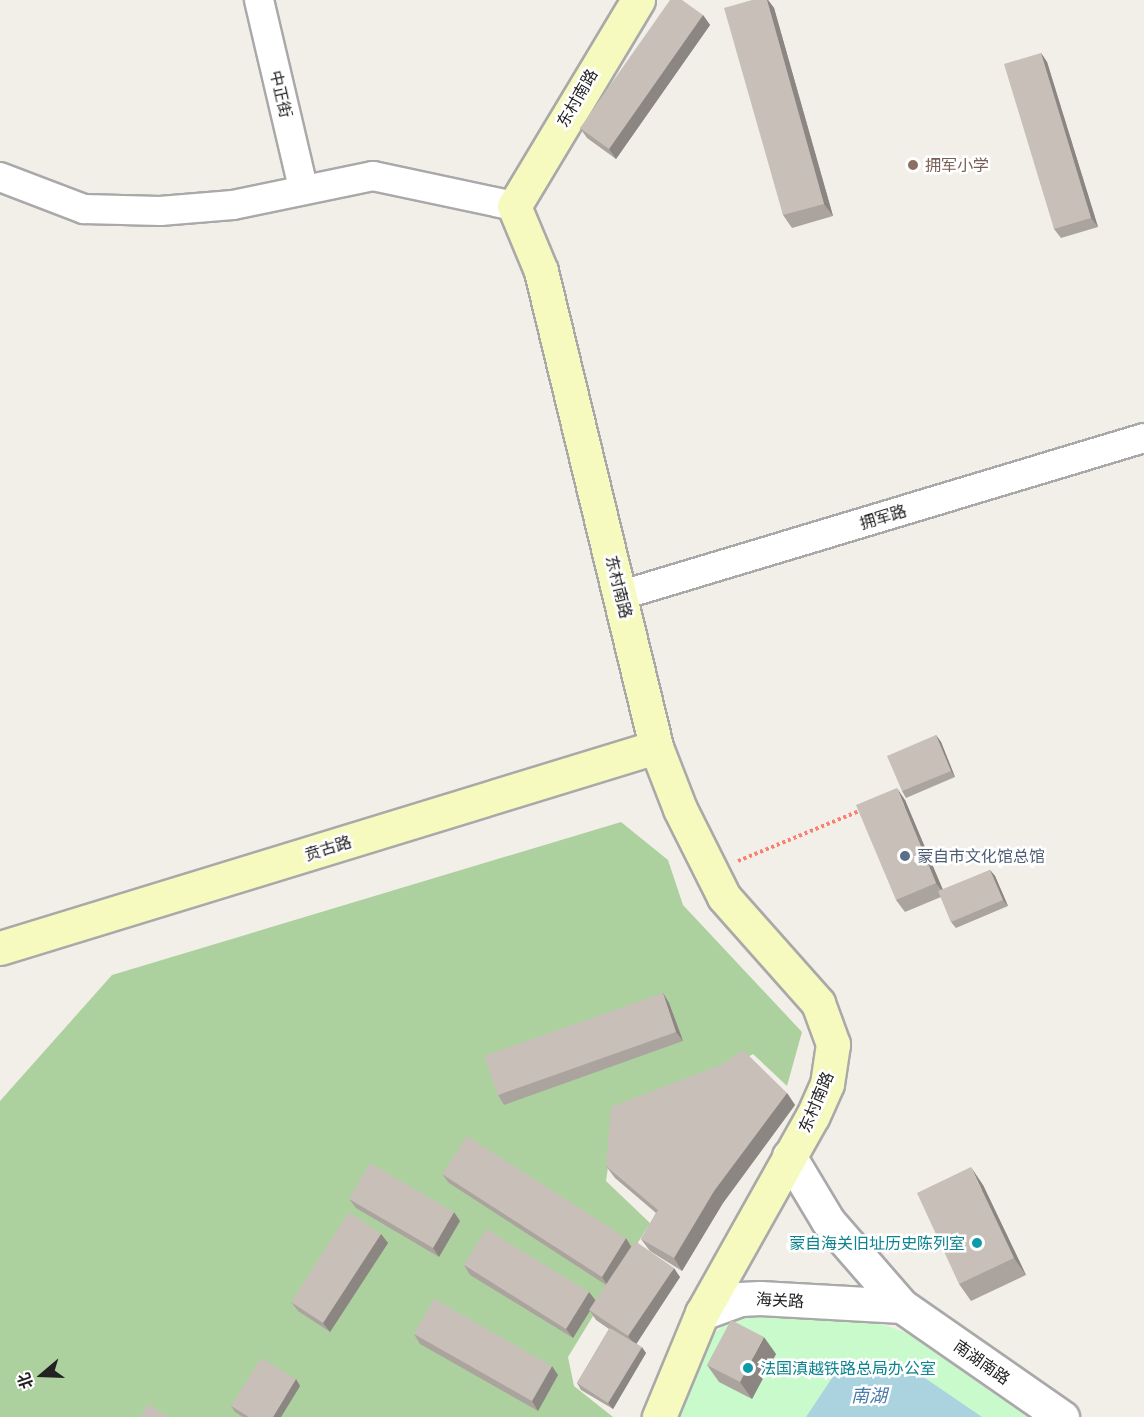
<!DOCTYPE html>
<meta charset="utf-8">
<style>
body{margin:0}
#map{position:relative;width:1144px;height:1417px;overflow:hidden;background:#f2efe9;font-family:Lato,"Noto Sans SC",sans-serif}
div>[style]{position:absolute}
.forest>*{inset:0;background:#add19e}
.park>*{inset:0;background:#c8facc}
.water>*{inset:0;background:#aad3df}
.path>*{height:4px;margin-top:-2px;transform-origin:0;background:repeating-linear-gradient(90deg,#fa8072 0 3px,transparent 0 6px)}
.roads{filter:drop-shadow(2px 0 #a9a9a9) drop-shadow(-2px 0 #a9a9a9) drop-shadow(0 2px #a9a9a9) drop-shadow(0 -2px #a9a9a9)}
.minor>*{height:28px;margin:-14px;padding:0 14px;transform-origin:14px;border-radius:14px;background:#fff}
.tertiary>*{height:33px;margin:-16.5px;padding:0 16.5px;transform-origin:16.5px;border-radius:16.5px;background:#fff}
.secondary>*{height:33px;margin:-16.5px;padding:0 16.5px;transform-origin:16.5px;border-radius:16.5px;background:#f7fabf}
.wall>*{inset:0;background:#aba49e}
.shaded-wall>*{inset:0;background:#8b8681}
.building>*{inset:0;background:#c7bfb8}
.dots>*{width:16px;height:16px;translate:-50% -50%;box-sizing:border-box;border:3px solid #fff;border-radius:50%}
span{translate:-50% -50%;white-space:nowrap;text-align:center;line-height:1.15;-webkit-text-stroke:5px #fff;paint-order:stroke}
.street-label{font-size:16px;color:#222}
.education-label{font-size:16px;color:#785e54}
.left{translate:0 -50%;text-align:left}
.service-label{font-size:16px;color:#4e5e75}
.culture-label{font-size:16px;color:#0d838f}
.right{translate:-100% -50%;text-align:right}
.water-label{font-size:18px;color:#4a7aab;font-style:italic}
.north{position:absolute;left:12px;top:1345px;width:60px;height:60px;-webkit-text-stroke:4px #fff;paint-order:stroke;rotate:251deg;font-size:16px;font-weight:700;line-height:24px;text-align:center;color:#222}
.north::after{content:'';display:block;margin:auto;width:21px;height:27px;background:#222;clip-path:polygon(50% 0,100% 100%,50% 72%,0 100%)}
</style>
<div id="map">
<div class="forest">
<i style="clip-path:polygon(621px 822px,668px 860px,683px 905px,802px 1032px,787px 1086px,753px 1054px,732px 1067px,616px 1112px,606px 1181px,650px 1223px,568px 1357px,574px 1386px,613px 1417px,0 1417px,0 1101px,112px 975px)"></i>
</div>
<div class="park">
<i style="clip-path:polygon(764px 1312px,821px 1312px,873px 1321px,907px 1333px,1027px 1417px,671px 1417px,697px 1349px,725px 1324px)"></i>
</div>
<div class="water">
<i style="clip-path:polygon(836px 1372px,919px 1374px,982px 1417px,806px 1417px)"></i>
</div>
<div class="path">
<i style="left:738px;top:861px;width:134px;rotate:-22.4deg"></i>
</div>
<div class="roads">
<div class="minor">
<i style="left:259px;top:0;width:193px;rotate:76.8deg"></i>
<i style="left:0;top:177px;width:90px;rotate:20.9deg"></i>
<i style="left:84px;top:209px;width:76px;rotate:1.5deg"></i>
<i style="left:160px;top:211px;width:73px;rotate:-4.7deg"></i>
<i style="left:233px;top:205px;width:143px;rotate:-11.7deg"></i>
<i style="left:373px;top:176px;width:144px;rotate:12deg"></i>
<i style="left:622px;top:595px;width:545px;rotate:-16.74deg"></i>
</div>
<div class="tertiary">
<i style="left:789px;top:1156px;width:76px;rotate:59deg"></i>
<i style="left:828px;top:1221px;width:113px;rotate:49deg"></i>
<i style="left:902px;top:1306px;width:195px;rotate:34.8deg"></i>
<i style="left:702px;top:1313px;width:40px;rotate:-20.2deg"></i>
<i style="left:740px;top:1299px;width:20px;rotate:-3deg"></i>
<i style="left:760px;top:1298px;width:142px;rotate:3.2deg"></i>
</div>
<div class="secondary">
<i style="left:638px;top:0;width:240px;rotate:121deg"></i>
<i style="left:514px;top:206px;width:70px;rotate:67.4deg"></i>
<i style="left:541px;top:271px;width:490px;rotate:76.4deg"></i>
<i style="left:656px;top:747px;width:66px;rotate:68.8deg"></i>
<i style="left:680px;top:809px;width:98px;rotate:63.4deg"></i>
<i style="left:724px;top:897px;width:142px;rotate:48.4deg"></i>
<i style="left:818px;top:1003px;width:44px;rotate:69.9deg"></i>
<i style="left:833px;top:1044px;width:40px;rotate:98.5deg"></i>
<i style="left:827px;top:1084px;width:36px;rotate:114deg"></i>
<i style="left:812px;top:1117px;width:225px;rotate:119.3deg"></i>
<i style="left:702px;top:1313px;width:113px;rotate:112.5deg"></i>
<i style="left:0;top:948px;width:686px;rotate:-17.04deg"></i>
</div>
</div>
<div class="wall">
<i style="clip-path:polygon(752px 0,768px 0,774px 8px,833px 216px,792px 228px,783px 215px)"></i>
<i style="clip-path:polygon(703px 15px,710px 25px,616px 159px,587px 138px,580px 128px)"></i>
<i style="clip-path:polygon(1041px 53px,1047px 62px,1098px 227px,1061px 238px,1054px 229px)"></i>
<i style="clip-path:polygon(936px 735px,941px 742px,955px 777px,906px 798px,902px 791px)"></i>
<i style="clip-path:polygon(905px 800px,943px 890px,990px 870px,995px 876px,1008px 906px,956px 928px,951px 922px,941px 897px,905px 912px,896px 900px)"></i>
<i style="clip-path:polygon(663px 993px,669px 1003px,683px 1041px,504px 1105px,498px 1095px)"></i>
<i style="clip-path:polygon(787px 1093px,795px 1105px,723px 1203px,682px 1271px,650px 1251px,641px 1239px,656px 1213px,615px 1178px,606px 1166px)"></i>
<i style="clip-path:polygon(442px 1174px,631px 1246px,680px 1277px,636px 1344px,646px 1353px,613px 1409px,581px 1390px,577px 1383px,609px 1329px,596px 1320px,590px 1311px,573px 1338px,470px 1275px,464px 1265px,589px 1292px,596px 1301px,606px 1285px,449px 1183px)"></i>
<i style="clip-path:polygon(983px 1185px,1026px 1275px,971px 1301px,959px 1284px)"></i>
<i style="clip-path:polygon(349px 1199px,460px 1221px,439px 1257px,356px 1208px)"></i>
<i style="clip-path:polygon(381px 1234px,388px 1243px,330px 1332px,298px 1311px,291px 1302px)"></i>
<i style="clip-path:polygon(414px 1334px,558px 1375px,538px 1411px,420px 1344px)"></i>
<i style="clip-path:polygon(776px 1354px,752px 1399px,719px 1382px,707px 1365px)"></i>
<i style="clip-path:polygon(296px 1379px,300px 1386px,281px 1417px,243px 1417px,235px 1412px,231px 1406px)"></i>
</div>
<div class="shaded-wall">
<i style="clip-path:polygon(767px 0,768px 0,774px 8px,833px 216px,824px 204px)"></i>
<i style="clip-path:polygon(703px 15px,710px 25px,616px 159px,609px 149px)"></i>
<i style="clip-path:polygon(1041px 53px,1047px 62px,1098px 227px,1091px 218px)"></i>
<i style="clip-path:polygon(936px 735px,941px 742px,955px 777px,951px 771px)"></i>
<i style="clip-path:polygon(897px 788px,905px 800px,945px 895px,936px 883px)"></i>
<i style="clip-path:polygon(990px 870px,995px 876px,1008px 906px,1003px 900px)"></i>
<i style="clip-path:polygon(663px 993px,669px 1003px,683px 1041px,676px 1032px)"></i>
<i style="clip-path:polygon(787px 1093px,795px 1105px,723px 1203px,682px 1271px,674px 1258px,714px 1191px)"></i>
<i style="clip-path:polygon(971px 1167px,983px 1185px,1026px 1275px,1014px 1258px)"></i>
<i style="clip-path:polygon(454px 1212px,460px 1221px,439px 1257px,433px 1248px)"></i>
<i style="clip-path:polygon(381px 1234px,388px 1243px,330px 1332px,323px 1323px)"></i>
<i style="clip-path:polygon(626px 1238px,632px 1248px,608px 1286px,602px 1277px)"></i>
<i style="clip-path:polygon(674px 1268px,680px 1277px,635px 1346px,628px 1336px)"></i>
<i style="clip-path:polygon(589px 1292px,596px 1301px,573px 1338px,566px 1329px)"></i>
<i style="clip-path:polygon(764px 1337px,776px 1354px,752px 1399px,740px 1382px)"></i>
<i style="clip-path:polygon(642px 1347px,646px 1353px,613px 1409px,608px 1403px)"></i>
<i style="clip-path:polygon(552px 1366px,558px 1375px,538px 1411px,532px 1401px)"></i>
<i style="clip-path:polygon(296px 1379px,300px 1386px,281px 1417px,273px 1417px)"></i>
</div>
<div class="building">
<i style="clip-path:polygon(670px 0,682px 0,703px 15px,609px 149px,580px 128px)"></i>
<i style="clip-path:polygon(752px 0,767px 0,824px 204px,783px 215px,724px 8px)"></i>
<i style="clip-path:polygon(1041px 53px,1091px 218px,1054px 229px,1004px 64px)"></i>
<i style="clip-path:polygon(936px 735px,951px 771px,902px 791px,887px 756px)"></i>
<i style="clip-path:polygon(897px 788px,936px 883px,896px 900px,856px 805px)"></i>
<i style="clip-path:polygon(990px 870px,1003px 900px,951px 922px,938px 891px)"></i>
<i style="clip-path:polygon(663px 993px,676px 1032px,498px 1095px,484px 1056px)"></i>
<i style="clip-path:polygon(743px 1050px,787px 1093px,714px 1191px,674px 1258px,641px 1239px,658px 1210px,606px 1166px,611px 1107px,723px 1064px)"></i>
<i style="clip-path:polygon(467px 1136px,626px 1238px,602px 1277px,442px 1174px)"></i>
<i style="clip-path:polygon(370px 1163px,454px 1212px,433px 1248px,349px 1199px)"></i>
<i style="clip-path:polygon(971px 1167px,1014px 1258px,959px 1284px,917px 1193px)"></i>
<i style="clip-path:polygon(349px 1212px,381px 1234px,323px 1323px,291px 1302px)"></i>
<i style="clip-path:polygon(486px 1229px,589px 1292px,566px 1329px,464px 1265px)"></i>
<i style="clip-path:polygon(635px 1241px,674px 1268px,628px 1336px,589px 1310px)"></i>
<i style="clip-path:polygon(434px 1299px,552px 1366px,532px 1401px,414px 1334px)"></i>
<i style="clip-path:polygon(731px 1320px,764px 1337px,740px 1382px,707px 1365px)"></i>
<i style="clip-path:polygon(610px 1328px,642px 1347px,608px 1403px,577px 1383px)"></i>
<i style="clip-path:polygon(261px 1358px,296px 1379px,273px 1417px,249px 1417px,231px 1406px)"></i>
<i style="clip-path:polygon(148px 1404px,169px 1417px,140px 1417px)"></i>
</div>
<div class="dots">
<i style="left:913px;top:165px;background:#8d6e63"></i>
<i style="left:905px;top:856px;background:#5c6f8a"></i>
<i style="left:977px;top:1243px;background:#0f9aa8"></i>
<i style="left:748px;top:1368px;background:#0f9aa8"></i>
</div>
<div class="street-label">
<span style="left:281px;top:94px;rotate:77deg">中正街</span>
<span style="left:577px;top:98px;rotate:-60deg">东村南路</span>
<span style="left:883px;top:517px;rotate:-17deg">拥军路</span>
<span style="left:619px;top:587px;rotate:76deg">东村南路</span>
<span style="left:328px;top:848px;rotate:-17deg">贲古路</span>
<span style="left:816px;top:1102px;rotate:-67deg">东村南路</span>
<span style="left:780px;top:1300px;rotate:3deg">海关路</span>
<span style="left:982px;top:1362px;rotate:35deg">南湖南路</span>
</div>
<div class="education-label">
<span class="left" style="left:925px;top:165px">拥军小学</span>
</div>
<div class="service-label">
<span class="left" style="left:917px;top:856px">蒙自市文化馆总馆</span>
</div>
<div class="culture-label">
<span class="right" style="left:965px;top:1243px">蒙自海关旧址历史陈列室</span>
<span class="left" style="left:760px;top:1368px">法国滇越铁路总局办公室</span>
</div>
<div class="water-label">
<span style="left:869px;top:1395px">南湖</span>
</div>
<div class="north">北</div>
</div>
